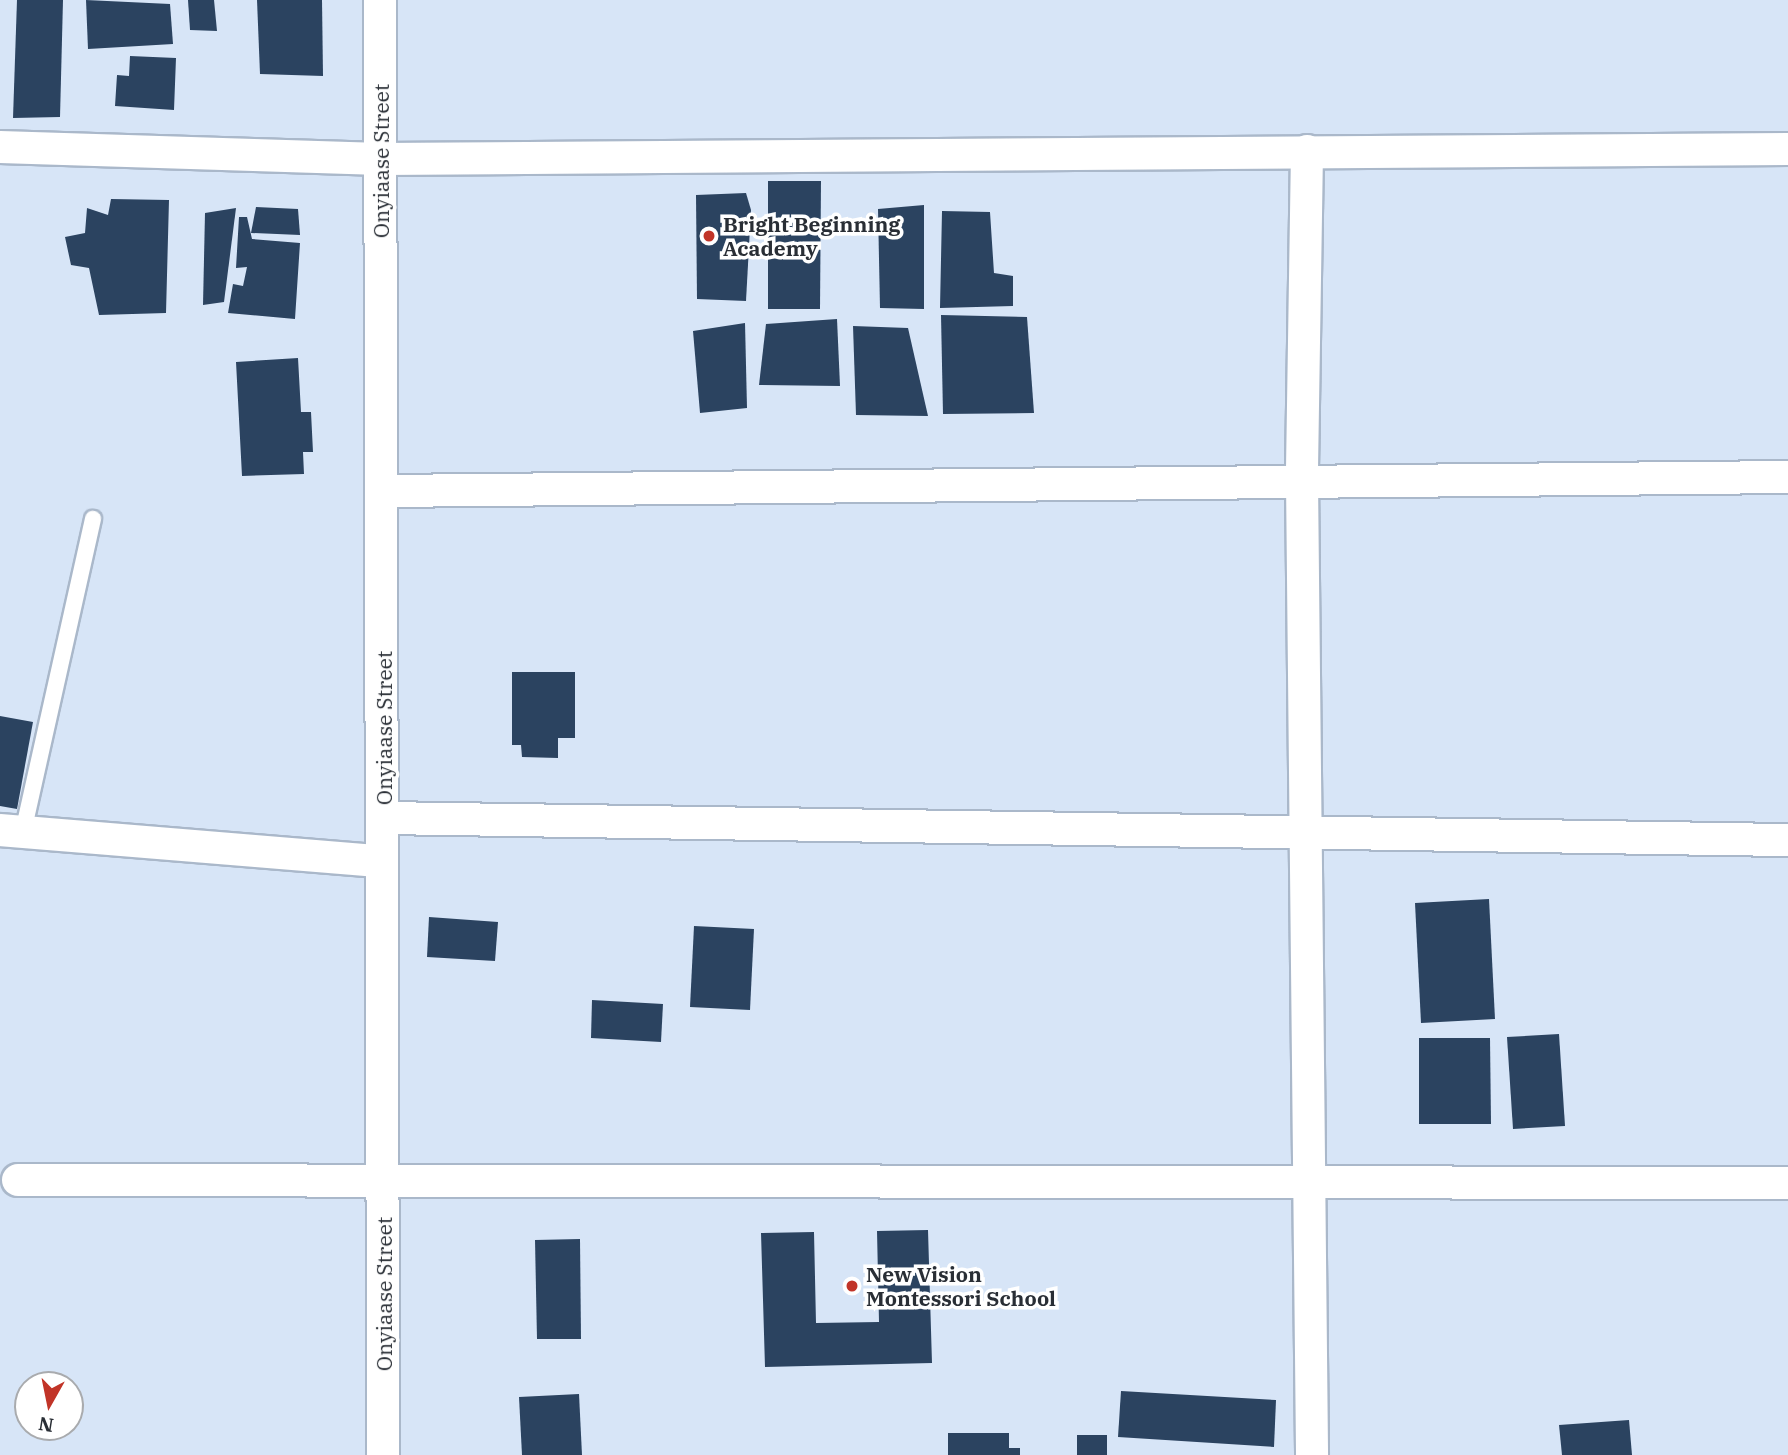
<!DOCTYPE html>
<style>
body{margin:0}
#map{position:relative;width:1788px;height:1455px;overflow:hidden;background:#d7e5f7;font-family:"IBM Plex Serif",serif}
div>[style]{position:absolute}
.building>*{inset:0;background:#2b4360}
.roads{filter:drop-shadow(2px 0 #aab8ca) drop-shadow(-2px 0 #aab8ca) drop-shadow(0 2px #aab8ca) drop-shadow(0 -2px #aab8ca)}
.lane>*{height:16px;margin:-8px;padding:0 8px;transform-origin:8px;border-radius:8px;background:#fff}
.street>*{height:32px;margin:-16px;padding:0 16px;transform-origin:16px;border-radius:16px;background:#fff}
.dots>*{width:19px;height:19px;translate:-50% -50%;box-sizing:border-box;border:4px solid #fff;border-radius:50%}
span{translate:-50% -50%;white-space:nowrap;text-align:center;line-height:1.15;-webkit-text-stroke:7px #fff;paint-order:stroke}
.street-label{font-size:21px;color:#292e35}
.poi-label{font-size:21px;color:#292e35;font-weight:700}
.left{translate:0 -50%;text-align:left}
.north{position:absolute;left:14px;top:1371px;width:70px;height:70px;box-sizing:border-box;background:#fff;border:2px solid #a9abae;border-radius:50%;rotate:189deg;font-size:19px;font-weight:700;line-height:28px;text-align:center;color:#292e35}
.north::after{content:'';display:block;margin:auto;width:24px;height:32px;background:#c13428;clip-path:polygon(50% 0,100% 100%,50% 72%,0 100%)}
</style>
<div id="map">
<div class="building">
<i style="clip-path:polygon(17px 0,63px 0,60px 117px,13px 118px)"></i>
<i style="clip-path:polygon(86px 0,170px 4px,173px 44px,88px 49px)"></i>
<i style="clip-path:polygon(188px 0,214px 0,217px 31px,190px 30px)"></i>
<i style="clip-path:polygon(257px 0,322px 0,323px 76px,260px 74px)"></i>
<i style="clip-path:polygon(130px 56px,176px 58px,174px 110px,115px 106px,117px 75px,129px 76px)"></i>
<i style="clip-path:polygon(768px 181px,821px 181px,820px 309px,768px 309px)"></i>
<i style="clip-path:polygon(746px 193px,751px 210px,746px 301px,697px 299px,696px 195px)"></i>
<i style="clip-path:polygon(111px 199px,169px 200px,166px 313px,99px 315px,89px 268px,71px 265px,65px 237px,85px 233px,87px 208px,108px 215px)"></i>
<i style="clip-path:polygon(924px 205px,924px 309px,880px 308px,878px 209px)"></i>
<i style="clip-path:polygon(256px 207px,298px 209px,300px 235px,251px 233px)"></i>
<i style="clip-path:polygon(236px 208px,224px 302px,203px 305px,205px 213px)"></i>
<i style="clip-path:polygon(942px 211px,990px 212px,994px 273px,1013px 276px,1013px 306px,940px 308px)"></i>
<i style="clip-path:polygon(239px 217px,247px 217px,252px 239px,300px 243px,295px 319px,228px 313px,233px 284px,243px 286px,247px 267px,236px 268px)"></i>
<i style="clip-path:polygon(941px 315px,1027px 317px,1034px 413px,943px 414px)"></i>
<i style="clip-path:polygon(837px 319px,840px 386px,759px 385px,766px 324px)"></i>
<i style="clip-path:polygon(745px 323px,747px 408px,700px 413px,693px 331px)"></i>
<i style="clip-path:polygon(853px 326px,908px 328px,928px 416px,856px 415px)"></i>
<i style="clip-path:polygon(298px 358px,301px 412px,311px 412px,313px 452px,303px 452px,304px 474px,242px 476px,236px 362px)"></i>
<i style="clip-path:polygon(512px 672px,575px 672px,575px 738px,558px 738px,558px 758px,522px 757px,521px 745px,512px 745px)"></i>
<i style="clip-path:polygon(0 716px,33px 722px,17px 809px,0 806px)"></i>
<i style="clip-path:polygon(1489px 899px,1495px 1019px,1421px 1023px,1415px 903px)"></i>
<i style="clip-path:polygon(429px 917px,498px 922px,495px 961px,427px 957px)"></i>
<i style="clip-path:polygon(694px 926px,754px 929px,750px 1010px,690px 1007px)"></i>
<i style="clip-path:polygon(592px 1000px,663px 1004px,661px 1042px,591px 1038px)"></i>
<i style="clip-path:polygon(1559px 1034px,1565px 1126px,1513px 1129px,1507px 1037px)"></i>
<i style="clip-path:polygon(1419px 1038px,1490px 1038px,1491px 1124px,1419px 1124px)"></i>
<i style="clip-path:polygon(928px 1230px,932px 1363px,765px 1367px,761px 1233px,814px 1232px,816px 1323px,879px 1322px,877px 1231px)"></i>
<i style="clip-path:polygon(580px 1239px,581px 1339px,537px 1339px,535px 1240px)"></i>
<i style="clip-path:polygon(1121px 1391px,1276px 1400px,1274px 1447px,1118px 1437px)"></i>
<i style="clip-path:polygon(579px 1394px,582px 1455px,522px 1455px,519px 1397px)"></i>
<i style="clip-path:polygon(1629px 1420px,1632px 1455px,1562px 1455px,1559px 1425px)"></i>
<i style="clip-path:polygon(948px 1433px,1009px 1433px,1009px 1448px,1020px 1448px,1020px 1455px,948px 1455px)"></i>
<i style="clip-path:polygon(1077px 1435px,1107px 1435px,1107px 1455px,1077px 1455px)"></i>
</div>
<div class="roads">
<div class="lane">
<i style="left:23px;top:832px;width:321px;rotate:-77.4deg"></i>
</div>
<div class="street">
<i style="left:380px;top:0;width:1455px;rotate:89.88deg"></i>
<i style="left:0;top:147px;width:381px;rotate:1.8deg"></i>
<i style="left:381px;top:159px;width:1407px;rotate:-0.41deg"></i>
<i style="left:1307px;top:151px;width:329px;rotate:90.9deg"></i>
<i style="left:1302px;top:480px;width:975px;rotate:89.41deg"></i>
<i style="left:383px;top:491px;width:1405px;rotate:-0.57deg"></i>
<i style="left:384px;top:818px;width:1404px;rotate:0.9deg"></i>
<i style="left:0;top:830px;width:382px;rotate:4.7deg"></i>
<i style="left:18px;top:1180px;width:1770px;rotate:0.1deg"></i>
</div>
</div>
<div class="dots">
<i style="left:709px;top:236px;background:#c13428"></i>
<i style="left:852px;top:1286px;background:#c13428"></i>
</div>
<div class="street-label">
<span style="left:381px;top:161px;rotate:-90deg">Onyiaase Street</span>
<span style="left:384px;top:728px;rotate:-90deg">Onyiaase Street</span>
<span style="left:384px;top:1294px;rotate:-90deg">Onyiaase Street</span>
</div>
<div class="poi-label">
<span class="left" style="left:723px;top:236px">Bright Beginning<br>Academy</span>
<span class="left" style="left:866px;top:1286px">New Vision<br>Montessori School</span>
</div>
<div class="north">N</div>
</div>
